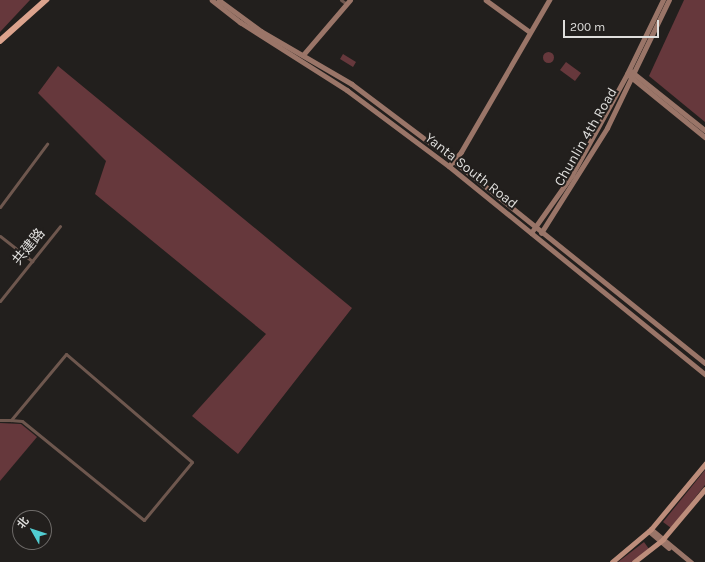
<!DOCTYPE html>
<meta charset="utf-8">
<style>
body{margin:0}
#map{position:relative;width:705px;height:562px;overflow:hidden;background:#221f1d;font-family:Karla,"Noto Sans SC",sans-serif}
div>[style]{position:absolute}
.green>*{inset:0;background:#66383c}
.round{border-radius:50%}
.street>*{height:3px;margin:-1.5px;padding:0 1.5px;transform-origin:1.5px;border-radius:1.5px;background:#6e574e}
.secondary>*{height:4.5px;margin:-2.25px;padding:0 2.25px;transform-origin:2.25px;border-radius:2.25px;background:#9a7568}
.primary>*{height:5px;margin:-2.5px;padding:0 2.5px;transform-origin:2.5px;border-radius:2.5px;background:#bd8d7b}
.highway>*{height:5.5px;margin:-2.75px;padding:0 2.75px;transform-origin:2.75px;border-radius:2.75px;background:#dca38d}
span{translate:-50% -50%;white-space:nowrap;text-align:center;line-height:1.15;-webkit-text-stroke:4px #221f1d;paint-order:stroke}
.street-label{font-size:14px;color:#dfdedc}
.north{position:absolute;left:12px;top:510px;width:40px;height:40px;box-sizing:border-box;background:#221f1d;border:1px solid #6e6b69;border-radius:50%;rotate:309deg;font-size:11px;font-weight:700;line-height:16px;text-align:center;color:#dfdedc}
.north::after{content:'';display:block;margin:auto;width:14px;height:18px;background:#51ccd1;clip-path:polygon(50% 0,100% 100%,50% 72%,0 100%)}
.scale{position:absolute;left:563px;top:20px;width:96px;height:18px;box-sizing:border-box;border:2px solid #dfdedc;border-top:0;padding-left:5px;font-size:12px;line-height:14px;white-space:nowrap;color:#dfdedc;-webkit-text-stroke:3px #221f1d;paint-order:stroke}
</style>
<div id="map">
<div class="green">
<i style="clip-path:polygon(0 0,30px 0,0 32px)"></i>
<i style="clip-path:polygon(684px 0,705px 0,705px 122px,649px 76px)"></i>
<i class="round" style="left:542.5px;top:51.5px;width:11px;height:11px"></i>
<i style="clip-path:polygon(343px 54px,356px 62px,353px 67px,340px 59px)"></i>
<i style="clip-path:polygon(566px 62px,581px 73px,575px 81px,560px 70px)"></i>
<i style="clip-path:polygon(58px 66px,352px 308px,238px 454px,192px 416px,266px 334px,95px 194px,106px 161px,38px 93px)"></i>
<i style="clip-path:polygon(0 423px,21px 424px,37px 437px,0 481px)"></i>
<i style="clip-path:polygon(705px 470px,705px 485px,671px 528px,663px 522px)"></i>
<i style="clip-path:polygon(644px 542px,649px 549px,632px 562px,618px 562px)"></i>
</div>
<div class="street">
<i style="left:341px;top:0;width:7px;rotate:34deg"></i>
<i style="left:0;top:207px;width:79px;rotate:-53.3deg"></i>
<i style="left:0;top:236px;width:41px;rotate:38deg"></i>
<i style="left:0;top:301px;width:96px;rotate:-51.3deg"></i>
<i style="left:0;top:420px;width:11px"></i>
<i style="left:11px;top:420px;width:11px;rotate:5deg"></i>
<i style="left:22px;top:421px;width:157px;rotate:39.1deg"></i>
<i style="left:144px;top:520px;width:75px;rotate:-50.4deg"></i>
<i style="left:192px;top:462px;width:166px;rotate:-139.4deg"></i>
<i style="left:66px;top:354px;width:86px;rotate:129.8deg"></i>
</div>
<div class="secondary">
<i style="left:212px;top:0;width:36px;rotate:38deg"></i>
<i style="left:240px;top:22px;width:127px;rotate:32.4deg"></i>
<i style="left:347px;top:90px;width:127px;rotate:36.7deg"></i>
<i style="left:449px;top:166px;width:330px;rotate:39.1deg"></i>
<i style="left:219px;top:0;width:52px;rotate:36.4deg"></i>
<i style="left:261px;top:31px;width:105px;rotate:30.2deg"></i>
<i style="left:352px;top:84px;width:128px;rotate:37deg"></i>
<i style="left:454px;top:161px;width:322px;rotate:38.8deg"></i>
<i style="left:486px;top:0;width:54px;rotate:36deg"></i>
<i style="left:303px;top:55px;width:72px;rotate:-49.5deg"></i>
<i style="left:631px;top:71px;width:95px;rotate:38.6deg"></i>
<i style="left:630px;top:76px;width:97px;rotate:39.1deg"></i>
<i style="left:449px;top:166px;width:18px;rotate:-49deg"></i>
<i style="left:461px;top:152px;width:176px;rotate:-59.9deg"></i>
<i style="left:531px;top:233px;width:71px;rotate:-54.7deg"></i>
<i style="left:572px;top:175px;width:115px;rotate:-61.4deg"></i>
<i style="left:627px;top:74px;width:82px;rotate:-64.1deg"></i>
<i style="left:541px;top:233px;width:124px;rotate:-57.8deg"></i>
<i style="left:607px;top:128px;width:142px;rotate:-64.2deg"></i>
<i style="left:651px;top:529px;width:52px;rotate:39.5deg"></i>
<i style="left:649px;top:531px;width:26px;rotate:40deg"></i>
</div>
<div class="primary">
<i style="left:612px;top:562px;width:51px;rotate:-40.2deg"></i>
<i style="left:651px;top:529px;width:85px;rotate:-50.3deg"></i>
<i style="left:634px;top:562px;width:37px;rotate:-38deg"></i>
<i style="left:663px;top:539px;width:65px;rotate:-50deg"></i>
</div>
<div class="highway">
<i style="left:0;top:41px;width:62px;rotate:-41.7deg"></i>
</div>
<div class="street-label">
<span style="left:586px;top:137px;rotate:-60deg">Chunlin 4th Road</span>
<span style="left:471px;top:171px;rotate:38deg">Yanta South Road</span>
<span style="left:29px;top:247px;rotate:-51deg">共建路</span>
</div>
<div class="north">北</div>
<div class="scale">200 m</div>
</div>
